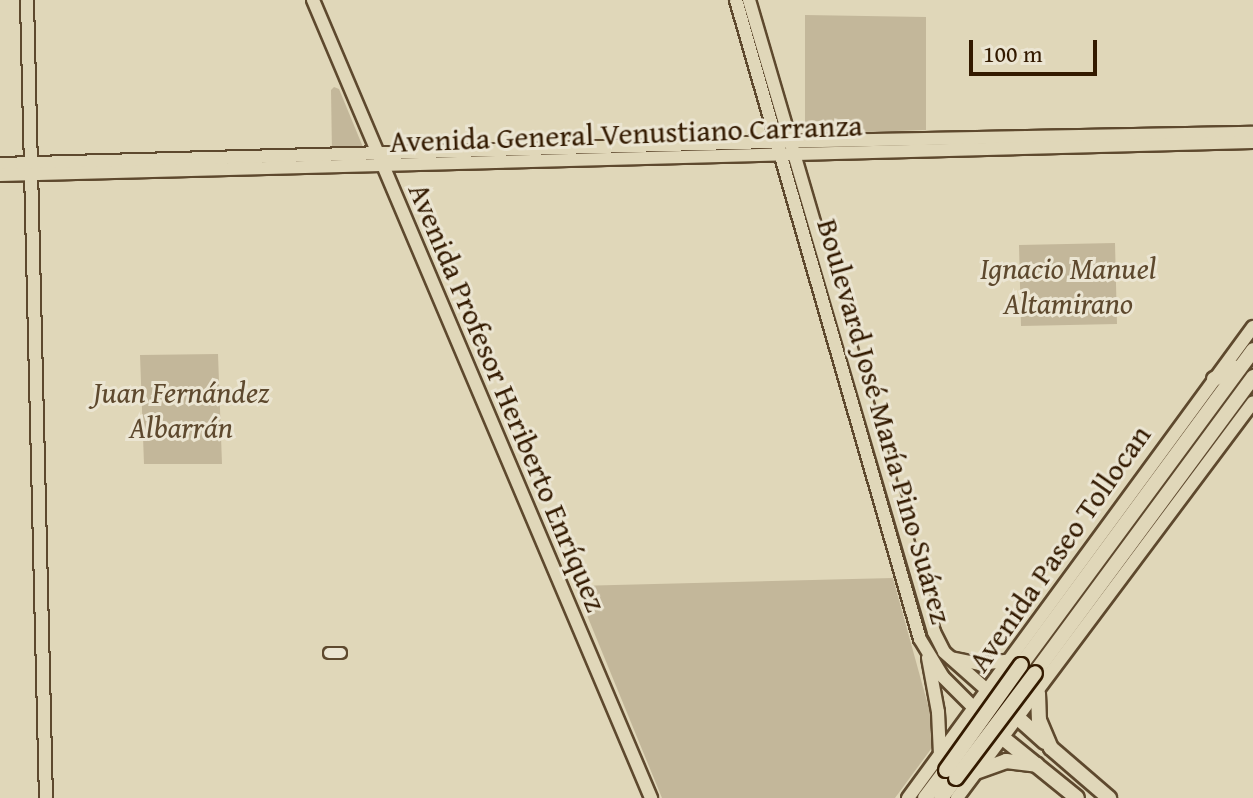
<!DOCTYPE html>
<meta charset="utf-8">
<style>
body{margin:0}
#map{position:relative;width:1253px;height:798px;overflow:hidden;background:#e0d7b9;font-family:"Gentium Book Plus",serif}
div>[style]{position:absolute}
.green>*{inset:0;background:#c3b79a}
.roads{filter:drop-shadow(2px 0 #5e492e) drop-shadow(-2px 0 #5e492e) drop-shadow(0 2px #5e492e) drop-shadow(0 -2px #5e492e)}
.minor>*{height:10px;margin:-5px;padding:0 5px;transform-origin:5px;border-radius:5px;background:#ebe5d2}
.major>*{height:12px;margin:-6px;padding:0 6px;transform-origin:6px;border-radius:6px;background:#e0d7b9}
.highway>*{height:14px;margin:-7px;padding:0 7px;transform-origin:7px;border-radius:7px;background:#e0d7b9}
.bridges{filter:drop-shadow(2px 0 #331a00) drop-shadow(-2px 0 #331a00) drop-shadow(0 2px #331a00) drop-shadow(0 -2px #331a00)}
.highway-bridge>*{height:14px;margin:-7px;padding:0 7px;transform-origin:7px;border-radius:7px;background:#e0d7b9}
span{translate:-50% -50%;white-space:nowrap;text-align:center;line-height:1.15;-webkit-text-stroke:6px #ebe5d2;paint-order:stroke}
.street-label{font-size:30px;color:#331a00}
.park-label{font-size:30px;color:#5e492e;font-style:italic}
.scale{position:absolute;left:969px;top:40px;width:128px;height:36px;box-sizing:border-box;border:4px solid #331a00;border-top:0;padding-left:10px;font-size:24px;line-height:28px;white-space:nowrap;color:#331a00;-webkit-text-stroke:6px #ebe5d2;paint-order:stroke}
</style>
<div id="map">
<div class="green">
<i style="clip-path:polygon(805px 15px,926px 17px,926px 130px,805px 134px)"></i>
<i style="clip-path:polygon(334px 87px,339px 89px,365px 152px,332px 153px,331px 90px)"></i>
<i style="clip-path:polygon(1115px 243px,1117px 324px,1021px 326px,1019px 245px)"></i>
<i style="clip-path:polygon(218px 354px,222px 464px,144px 464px,140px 355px)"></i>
<i style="clip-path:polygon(893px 578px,934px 727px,934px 745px,895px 798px,662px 798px,575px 586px)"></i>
</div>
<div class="roads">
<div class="minor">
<i style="left:329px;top:653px;width:12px"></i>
</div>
<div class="major">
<i style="left:27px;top:0;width:798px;rotate:88.64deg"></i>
<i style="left:313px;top:0;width:867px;rotate:67.04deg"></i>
<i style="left:736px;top:0;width:665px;rotate:73.94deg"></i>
<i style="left:920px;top:639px;width:44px;rotate:58.8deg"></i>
<i style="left:943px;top:677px;width:45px;rotate:45deg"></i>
<i style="left:749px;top:0;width:659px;rotate:73.68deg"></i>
<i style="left:934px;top:632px;width:22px;rotate:63deg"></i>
<i style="left:944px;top:652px;width:60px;rotate:41.6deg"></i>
<i style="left:0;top:164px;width:770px;rotate:-1.64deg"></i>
<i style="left:770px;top:142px;width:483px;rotate:-1.1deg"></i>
<i style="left:0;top:175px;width:1253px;rotate:-1.51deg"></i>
<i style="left:928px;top:658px;width:55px;rotate:79.5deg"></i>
<i style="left:938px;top:712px;width:43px;rotate:87.3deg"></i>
<i style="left:951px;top:658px;width:30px;rotate:12deg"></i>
<i style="left:980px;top:664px;width:31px;rotate:-7deg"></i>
<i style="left:908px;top:798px;width:584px;rotate:-53.78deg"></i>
<i style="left:957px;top:798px;width:494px;rotate:-53.2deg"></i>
</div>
<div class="highway">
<i style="left:1214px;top:379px;width:25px;rotate:-27deg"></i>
<i style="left:1021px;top:665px;width:391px;rotate:-53.6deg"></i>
<i style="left:1035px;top:673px;width:368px;rotate:-53.6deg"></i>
<i style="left:989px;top:692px;width:75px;rotate:41.8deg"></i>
<i style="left:1038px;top:693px;width:27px;rotate:88deg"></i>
<i style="left:1039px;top:720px;width:30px;rotate:67deg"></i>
<i style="left:1051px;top:748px;width:77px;rotate:40.8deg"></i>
<i style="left:975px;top:709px;width:40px;rotate:46deg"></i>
<i style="left:1003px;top:738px;width:95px;rotate:39deg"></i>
<i style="left:976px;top:772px;width:32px;rotate:-20deg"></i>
<i style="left:1006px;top:761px;width:31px;rotate:7deg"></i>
<i style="left:925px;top:798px;width:35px;rotate:-53deg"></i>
<i style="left:941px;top:798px;width:25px;rotate:-53deg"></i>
</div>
</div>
<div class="bridges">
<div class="highway-bridge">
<i style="left:946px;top:770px;width:129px;rotate:-54.5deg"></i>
<i style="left:956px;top:778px;width:131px;rotate:-53deg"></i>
</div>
</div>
<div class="street-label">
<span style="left:626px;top:133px;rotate:-2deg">Avenida General Venustiano Carranza</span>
<span style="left:508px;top:397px;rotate:67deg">Avenida Profesor Heriberto Enríquez</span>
<span style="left:885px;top:421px;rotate:74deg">Boulevard José María Pino Suárez</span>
<span style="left:1059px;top:548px;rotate:-55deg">Avenida Paseo Tollocan</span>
</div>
<div class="park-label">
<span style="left:1068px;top:285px">Ignacio Manuel<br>Altamirano</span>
<span style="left:181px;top:409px">Juan Fernández<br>Albarrán</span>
</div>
<div class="scale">100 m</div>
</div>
